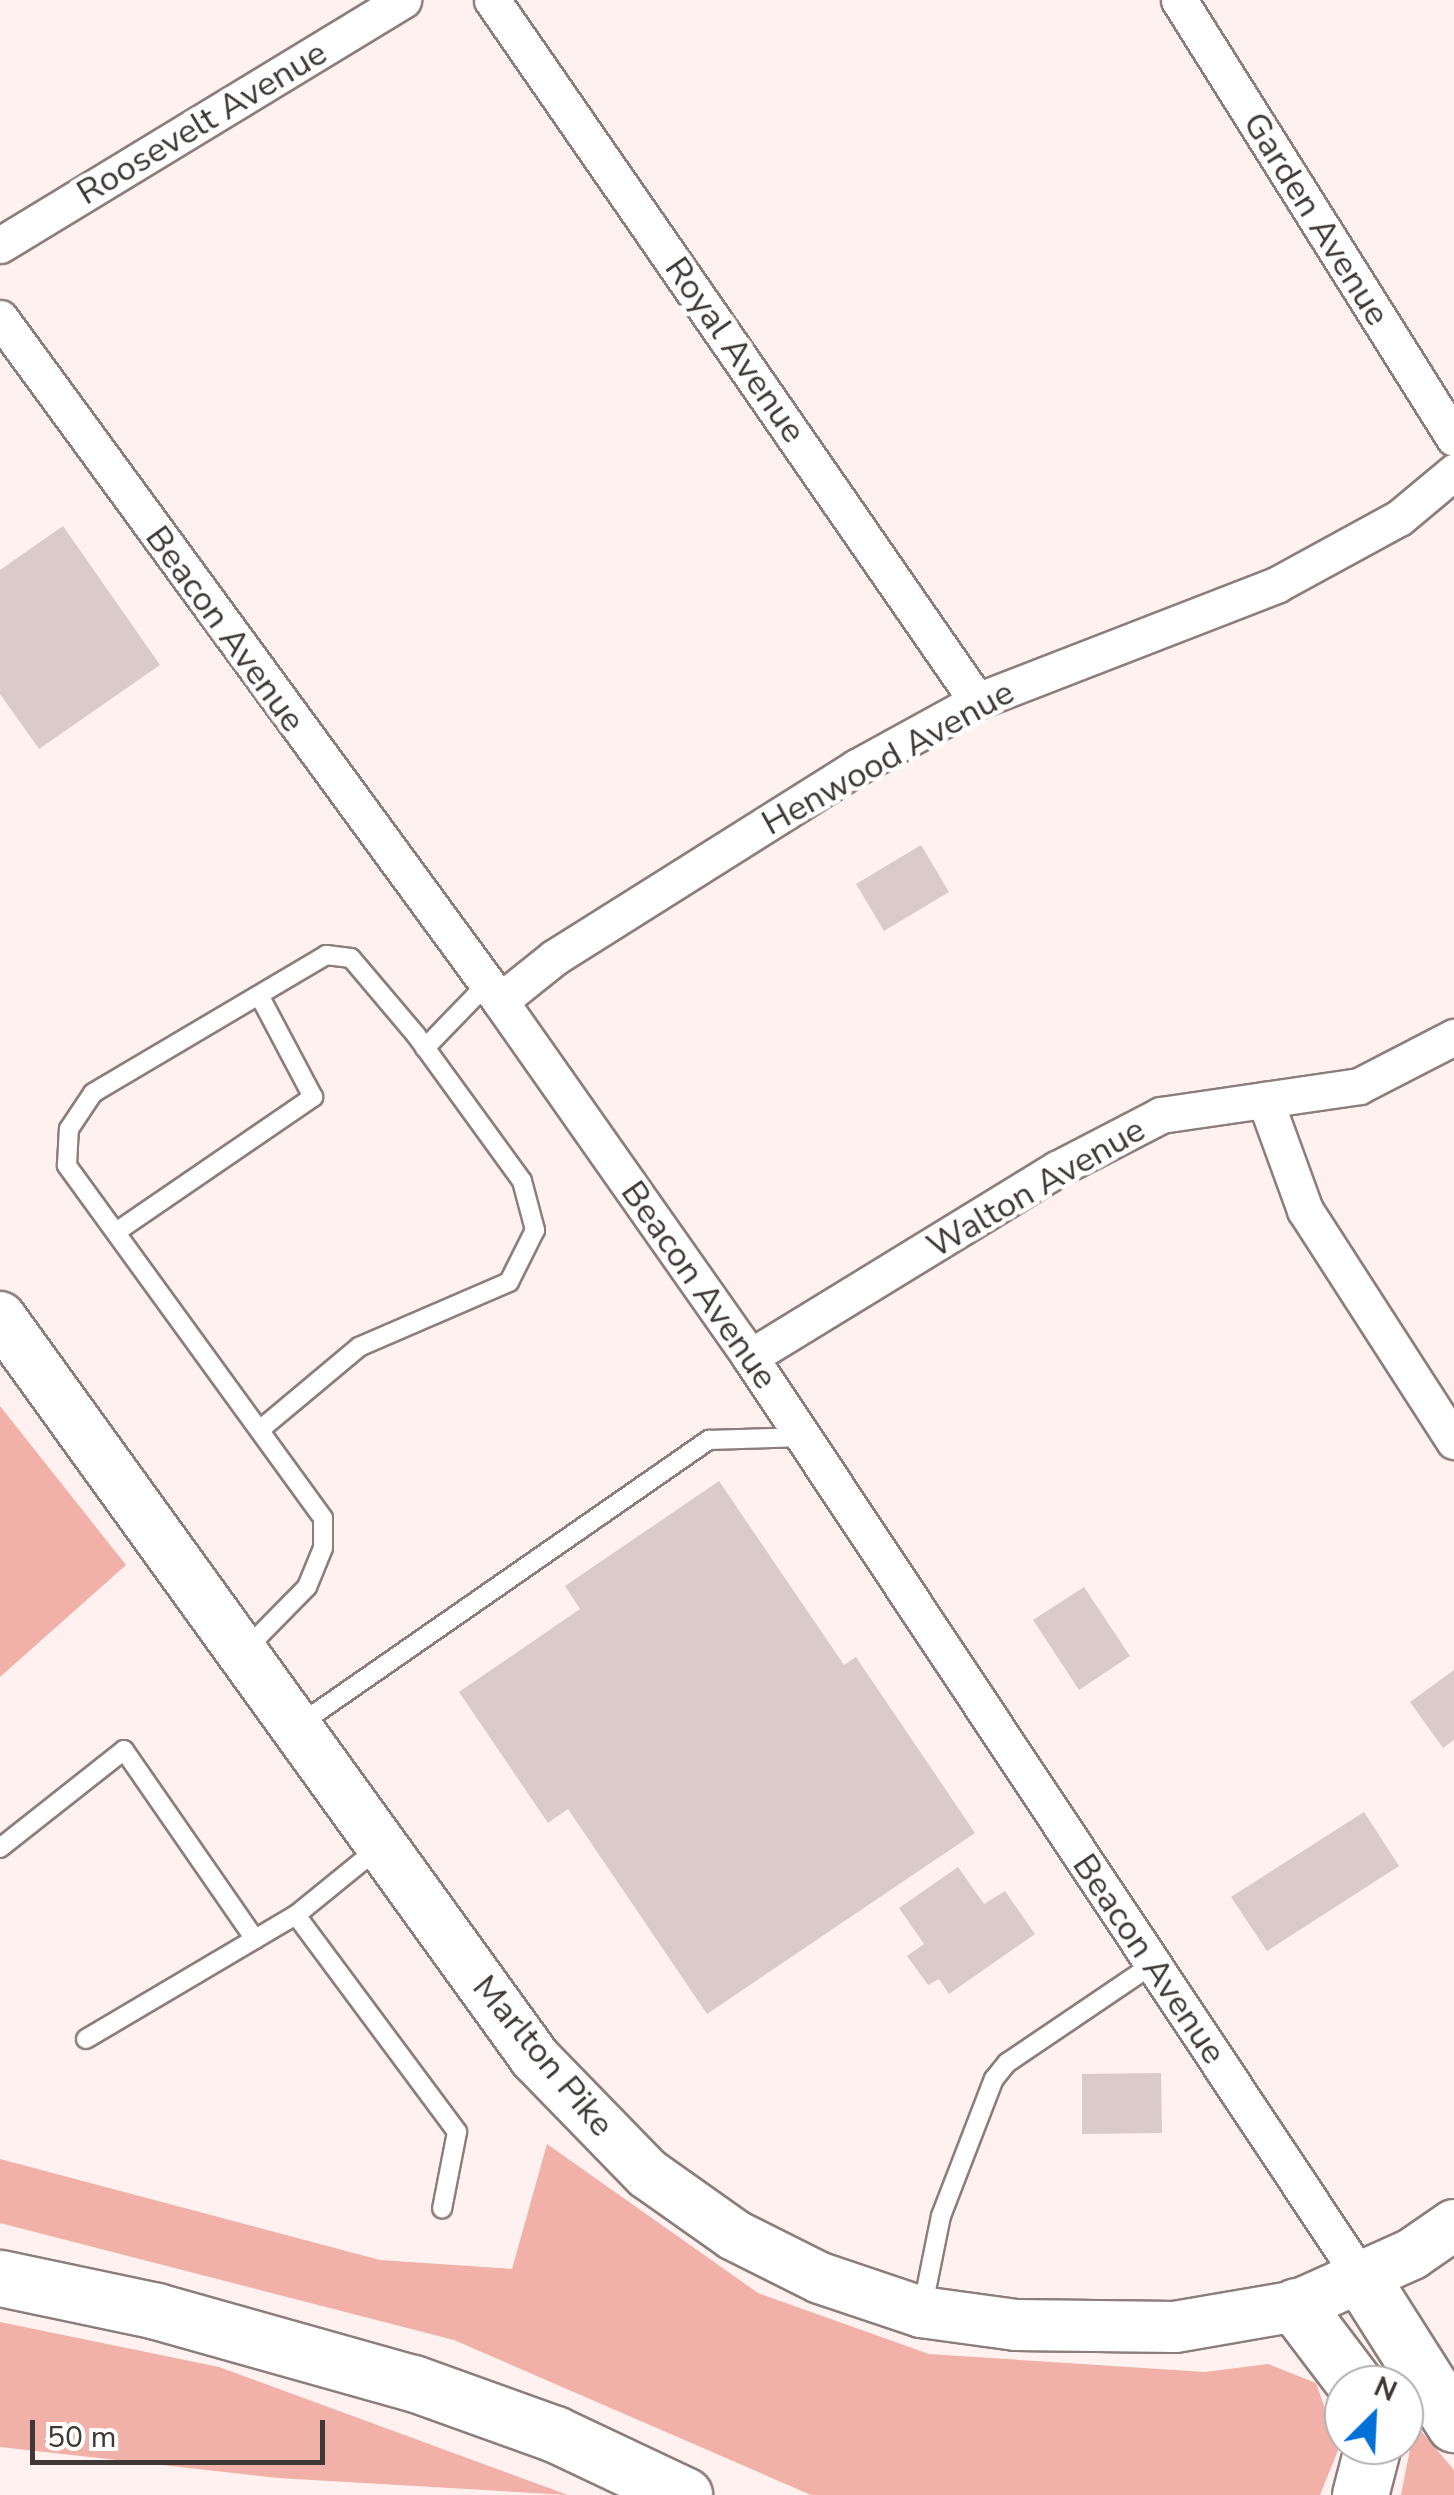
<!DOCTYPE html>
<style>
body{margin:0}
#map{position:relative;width:1454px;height:2495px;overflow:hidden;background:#fef1ef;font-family:"Nunito Sans",sans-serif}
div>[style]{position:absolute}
.green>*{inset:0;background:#f1b0a8}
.building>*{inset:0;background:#dacac8}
.roads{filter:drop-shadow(2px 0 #8c7e7c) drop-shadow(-2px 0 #8c7e7c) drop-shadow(0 2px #8c7e7c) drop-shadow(0 -2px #8c7e7c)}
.lane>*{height:18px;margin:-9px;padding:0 9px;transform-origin:9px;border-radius:9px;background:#fff}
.street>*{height:35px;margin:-17.5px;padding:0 17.5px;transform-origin:17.5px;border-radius:17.5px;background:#fff}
.secondary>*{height:50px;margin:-25px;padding:0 25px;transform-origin:25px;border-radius:25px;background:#fff}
.highway>*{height:55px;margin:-27.5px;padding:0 27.5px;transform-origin:27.5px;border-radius:27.5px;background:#fff}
span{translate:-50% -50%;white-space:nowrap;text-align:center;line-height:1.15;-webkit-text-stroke:9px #fff;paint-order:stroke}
.street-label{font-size:35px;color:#3e3837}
.north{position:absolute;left:1324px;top:2365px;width:100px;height:100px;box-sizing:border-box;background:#fff;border:2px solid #b2afaf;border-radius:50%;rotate:24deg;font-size:28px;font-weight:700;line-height:40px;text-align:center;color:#3e3837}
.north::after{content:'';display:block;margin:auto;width:35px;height:45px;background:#0270d8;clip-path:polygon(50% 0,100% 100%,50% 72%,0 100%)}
.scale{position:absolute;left:30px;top:2420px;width:295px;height:45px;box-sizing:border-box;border:5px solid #3e3837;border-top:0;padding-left:12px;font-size:30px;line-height:35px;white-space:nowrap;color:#3e3837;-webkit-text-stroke:8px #fff;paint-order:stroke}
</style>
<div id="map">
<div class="green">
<i style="clip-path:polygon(0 1406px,126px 1565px,0 1677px)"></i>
<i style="clip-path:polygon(547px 2144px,758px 2293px,929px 2354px,1205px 2372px,1268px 2364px,1316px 2383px,1339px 2448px,1320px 2495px,811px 2495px,454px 2340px,0 2223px,0 2159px,380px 2260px,512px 2269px)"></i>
<i style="clip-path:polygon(0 2322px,219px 2367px,568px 2495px,278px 2478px,0 2447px)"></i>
<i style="clip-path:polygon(1415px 2424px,1454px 2470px,1454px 2495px,1401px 2495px)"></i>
</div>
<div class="building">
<i style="clip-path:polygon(63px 526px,160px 665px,39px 749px,0 694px,0 570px)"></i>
<i style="clip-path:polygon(921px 845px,949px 892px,884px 931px,856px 884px)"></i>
<i style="clip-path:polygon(719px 1481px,844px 1665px,856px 1657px,975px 1833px,707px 2014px,568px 1809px,548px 1823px,459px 1692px,580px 1609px,565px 1586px)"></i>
<i style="clip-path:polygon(1084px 1587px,1130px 1656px,1079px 1690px,1033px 1620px)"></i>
<i style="clip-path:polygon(1454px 1670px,1454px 1740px,1443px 1748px,1410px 1702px)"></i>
<i style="clip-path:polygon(1364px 1812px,1399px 1866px,1267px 1951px,1231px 1897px)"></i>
<i style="clip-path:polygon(958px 1867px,984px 1904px,1005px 1891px,1035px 1934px,949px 1994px,939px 1979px,928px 1985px,907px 1956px,924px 1944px,899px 1908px)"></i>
<i style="clip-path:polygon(1161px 2073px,1162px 2133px,1082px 2134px,1082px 2074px)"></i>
</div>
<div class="roads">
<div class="lane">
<i style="left:425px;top:1048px;width:85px;rotate:-46deg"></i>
<i style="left:116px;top:1232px;width:239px;rotate:-34.4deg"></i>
<i style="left:313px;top:1097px;width:115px;rotate:-117.9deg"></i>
<i style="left:246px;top:1649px;width:87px;rotate:-45.5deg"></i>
<i style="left:307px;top:1587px;width:42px;rotate:-67.7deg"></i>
<i style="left:323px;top:1548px;width:30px;rotate:-90deg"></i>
<i style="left:323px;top:1518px;width:436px;rotate:-126deg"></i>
<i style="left:67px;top:1165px;width:36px;rotate:-87deg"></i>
<i style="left:69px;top:1129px;width:43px;rotate:-56.3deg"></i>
<i style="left:93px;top:1093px;width:271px;rotate:-30.6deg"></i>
<i style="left:326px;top:955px;width:25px;rotate:7deg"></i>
<i style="left:351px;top:958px;width:101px;rotate:49.8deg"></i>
<i style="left:416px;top:1035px;width:180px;rotate:54deg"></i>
<i style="left:522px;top:1181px;width:51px;rotate:75.1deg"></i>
<i style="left:535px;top:1230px;width:58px;rotate:116.6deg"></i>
<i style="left:509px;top:1282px;width:163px;rotate:156.6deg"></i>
<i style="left:359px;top:1347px;width:128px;rotate:140.1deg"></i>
<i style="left:300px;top:1724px;width:498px;rotate:-34.8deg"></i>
<i style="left:709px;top:1440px;width:95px;rotate:-1.8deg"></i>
<i style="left:0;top:1848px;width:158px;rotate:-38.3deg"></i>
<i style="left:124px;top:1750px;width:230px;rotate:55.3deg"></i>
<i style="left:296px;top:1915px;width:270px;rotate:53.4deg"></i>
<i style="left:457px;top:2132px;width:78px;rotate:101deg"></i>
<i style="left:86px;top:2039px;width:244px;rotate:-30.6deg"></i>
<i style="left:296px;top:1915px;width:109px;rotate:-39.1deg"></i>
<i style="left:922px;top:2310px;width:96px;rotate:-78.6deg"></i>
<i style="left:941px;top:2216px;width:147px;rotate:-68.9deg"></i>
<i style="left:994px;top:2079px;width:21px;rotate:-51deg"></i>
<i style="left:1007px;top:2063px;width:176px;rotate:-34.1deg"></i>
</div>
<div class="street">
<i style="left:492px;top:0;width:852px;rotate:55.32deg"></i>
<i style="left:1179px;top:0;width:517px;rotate:57.88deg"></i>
<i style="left:0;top:245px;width:472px;rotate:-31.3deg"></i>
<i style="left:0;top:318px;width:846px;rotate:53.79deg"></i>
<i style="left:500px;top:1001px;width:435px;rotate:54.9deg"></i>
<i style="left:750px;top:1357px;width:1107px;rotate:56.42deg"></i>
<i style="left:500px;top:1001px;width:70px;rotate:-38.7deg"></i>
<i style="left:555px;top:957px;width:357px;rotate:-32.2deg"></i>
<i style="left:857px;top:767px;width:137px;rotate:-28.8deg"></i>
<i style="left:977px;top:701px;width:321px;rotate:-21.2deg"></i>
<i style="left:1276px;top:585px;width:140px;rotate:-28.6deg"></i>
<i style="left:1399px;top:518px;width:72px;rotate:-39.9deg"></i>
<i style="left:1265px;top:1100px;width:117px;rotate:70deg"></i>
<i style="left:1305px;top:1210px;width:275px;rotate:57.2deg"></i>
<i style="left:750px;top:1357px;width:360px;rotate:-31.5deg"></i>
<i style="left:1057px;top:1169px;width:117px;rotate:-27.4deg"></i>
<i style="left:1161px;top:1115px;width:200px;rotate:-8.3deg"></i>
<i style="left:1359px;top:1086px;width:107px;rotate:-27.3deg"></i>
</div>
<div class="secondary">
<i style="left:0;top:1317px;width:914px;rotate:54.17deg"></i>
<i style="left:535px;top:2058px;width:162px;rotate:45.8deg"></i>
<i style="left:648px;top:2174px;width:105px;rotate:35.3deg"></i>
<i style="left:734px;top:2235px;width:96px;rotate:26.6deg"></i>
<i style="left:820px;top:2278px;width:107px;rotate:18.6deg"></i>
<i style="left:921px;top:2312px;width:96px;rotate:7.8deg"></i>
<i style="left:1016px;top:2325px;width:159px;rotate:0.7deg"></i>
<i style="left:1175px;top:2327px;width:123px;rotate:-9.8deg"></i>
<i style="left:1296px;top:2306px;width:127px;rotate:-24.1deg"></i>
<i style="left:1412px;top:2254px;width:51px;rotate:-34.6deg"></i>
</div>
<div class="highway">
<i style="left:0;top:2278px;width:159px;rotate:11.9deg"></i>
<i style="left:156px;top:2311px;width:267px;rotate:15.7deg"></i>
<i style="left:413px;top:2383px;width:151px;rotate:19.8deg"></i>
<i style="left:555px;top:2434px;width:143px;rotate:25.3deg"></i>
<i style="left:1362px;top:2279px;width:172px;rotate:57.6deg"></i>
<i style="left:1296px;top:2306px;width:99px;rotate:52.8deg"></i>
<i style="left:1360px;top:2495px;width:52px;rotate:-75.4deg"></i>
</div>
</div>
<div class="street-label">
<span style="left:202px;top:123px;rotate:-31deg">Roosevelt Avenue</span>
<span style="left:1316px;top:219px;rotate:58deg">Garden Avenue</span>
<span style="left:735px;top:350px;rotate:55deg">Royal Avenue</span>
<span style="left:225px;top:629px;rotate:54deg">Beacon Avenue</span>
<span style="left:888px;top:758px;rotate:-29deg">Henwood Avenue</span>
<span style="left:1036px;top:1188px;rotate:-30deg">Walton Avenue</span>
<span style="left:699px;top:1285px;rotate:55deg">Beacon Avenue</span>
<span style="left:1149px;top:1959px;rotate:56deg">Beacon Avenue</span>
<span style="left:543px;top:2056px;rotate:50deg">Marlton Pike</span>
</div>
<div class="north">N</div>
<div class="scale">50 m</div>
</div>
